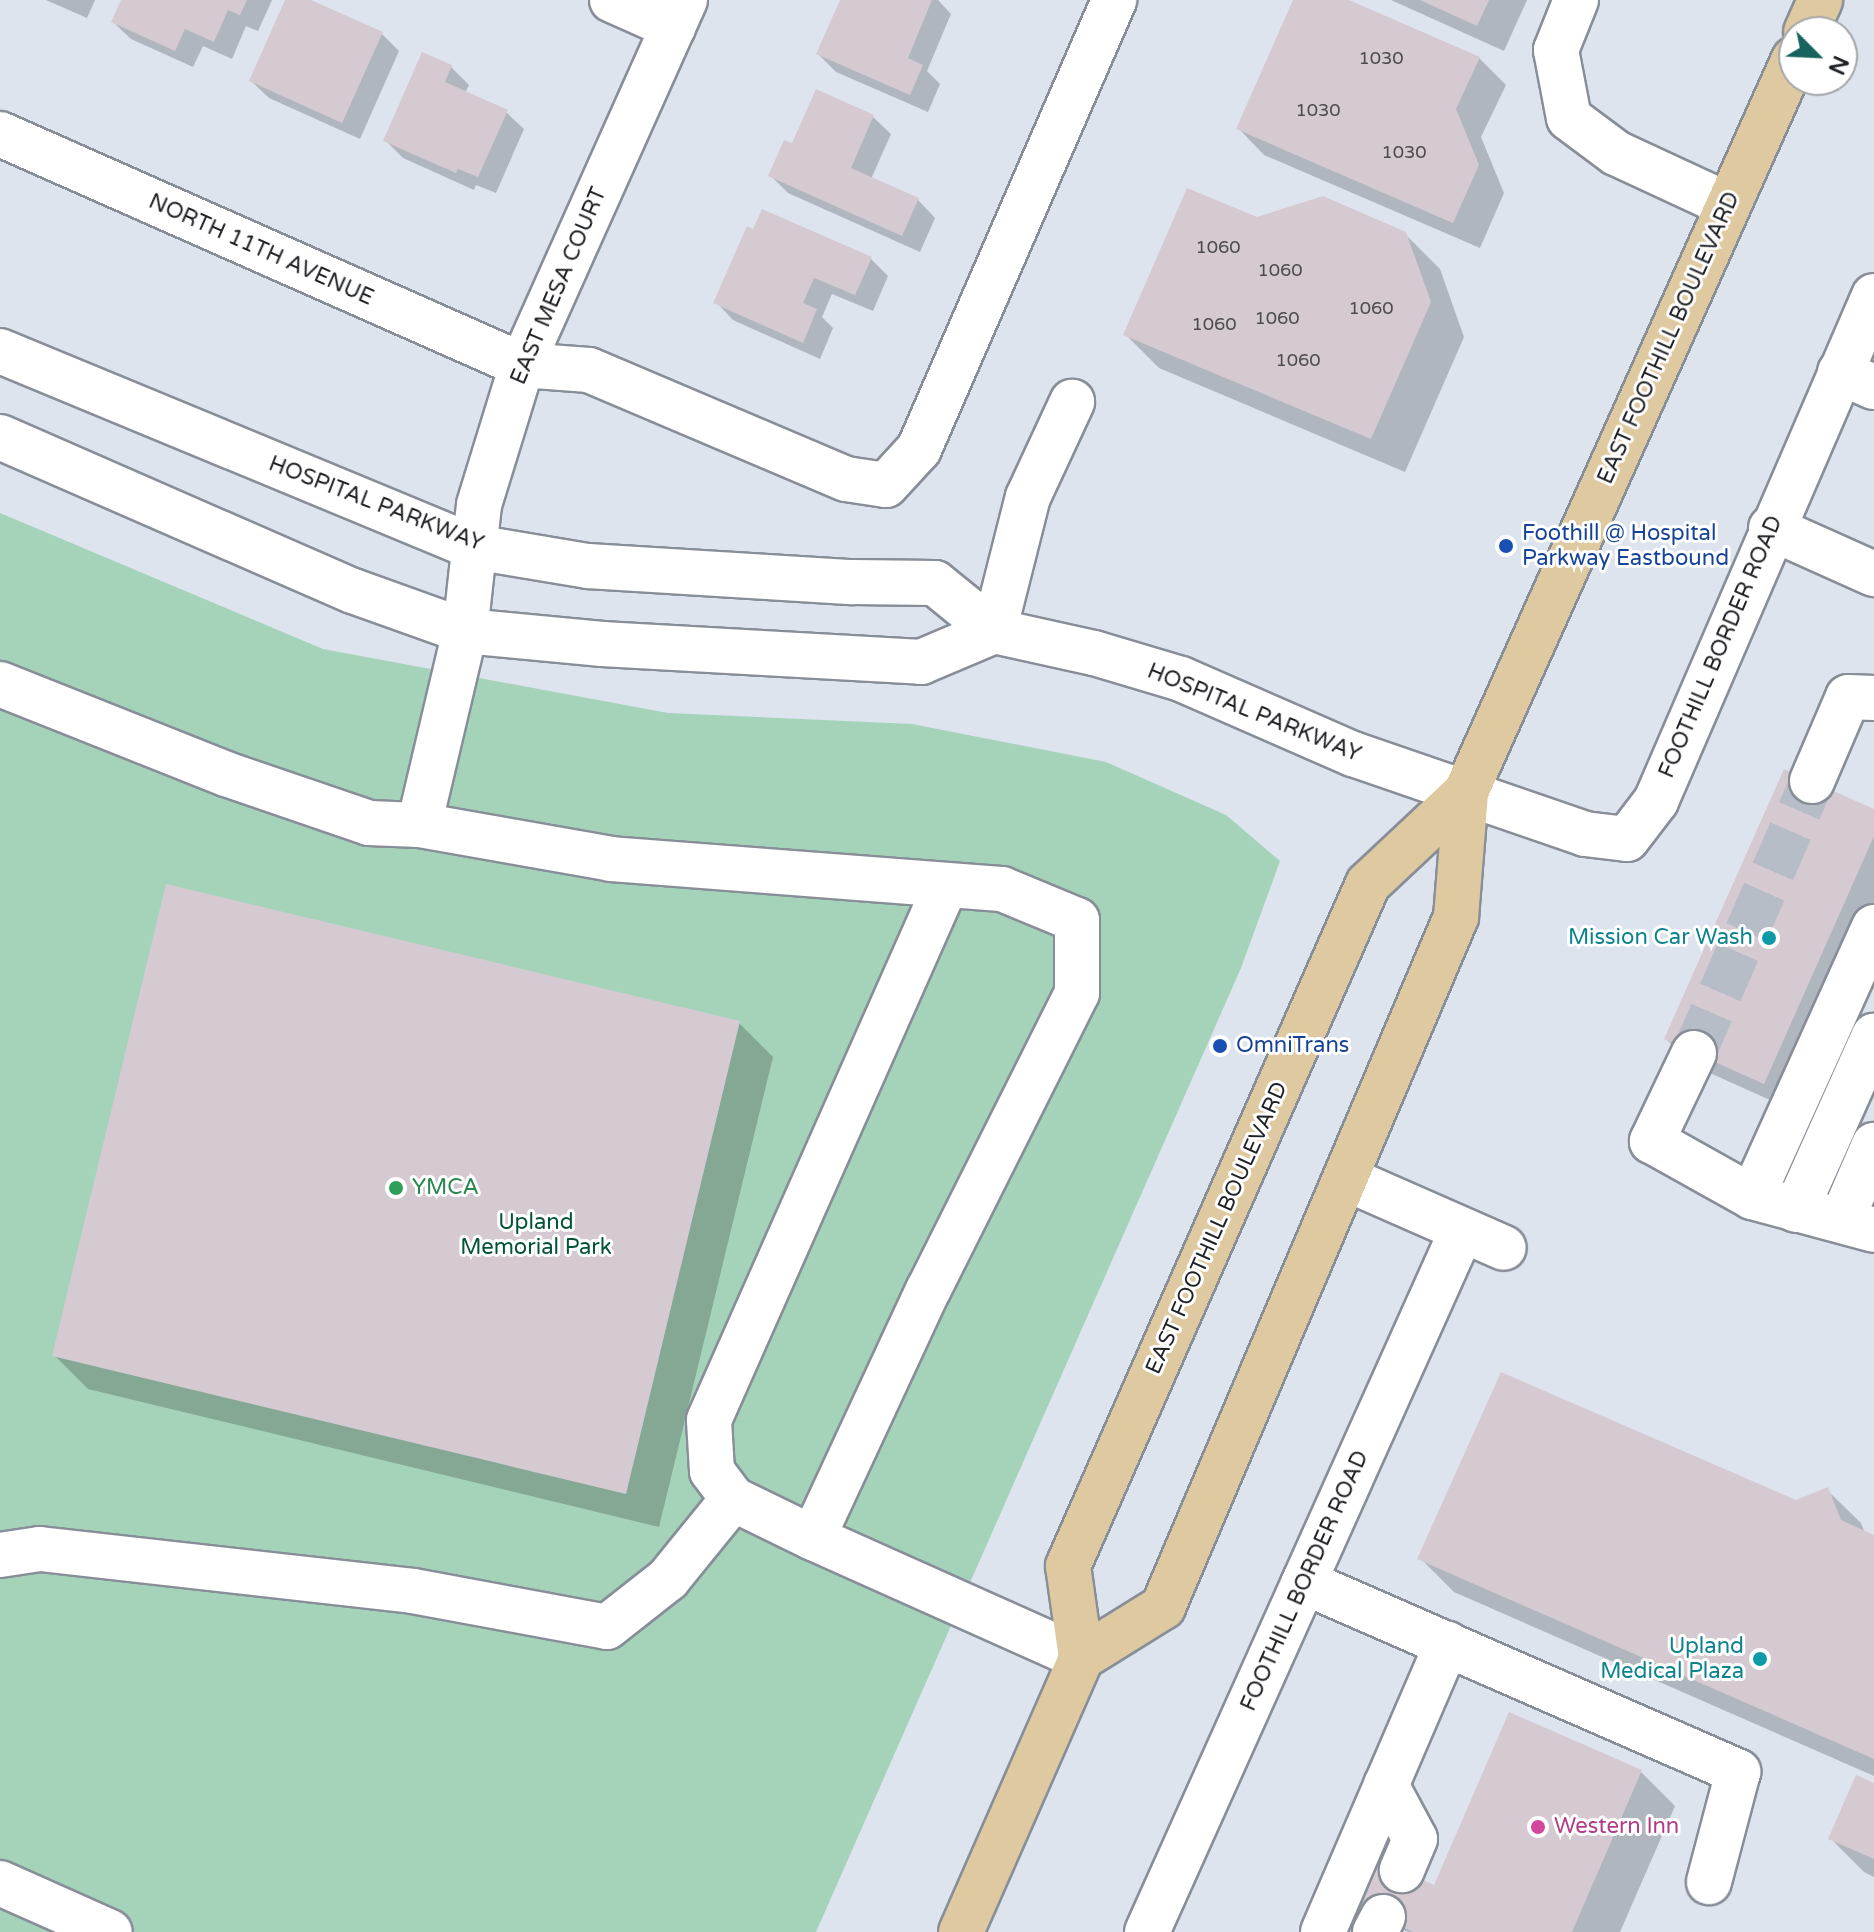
<!DOCTYPE html>
<style>
body{margin:0}
#map{position:relative;width:1874px;height:1932px;overflow:hidden;background:#dde4ee;font-family:"Varela Round",sans-serif}
div>[style]{position:absolute}
.green>*{inset:0;background:#a5d3ba}
.shadow>*{inset:0;background:#0003}
.building>*{inset:0;background:#d5cad2}
.minor-tunnel>*{height:44px;margin-top:-22px;transform-origin:0;background:repeating-linear-gradient(90deg,#b7bdc6 0 44px,transparent 0 66px)}
.roads{filter:drop-shadow(2px 0 #888e98) drop-shadow(-2px 0 #888e98) drop-shadow(0 2px #888e98) drop-shadow(0 -2px #888e98)}
.minor>*{height:44px;margin:-22px;padding:0 22px;transform-origin:22px;border-radius:22px;background:#fff}
.major>*{height:44px;margin:-22px;padding:0 22px;transform-origin:22px;border-radius:22px;background:#dfc9a0}
.dots>*{width:22px;height:22px;translate:-50% -50%;box-sizing:border-box;border:4px solid #fff;border-radius:50%}
span{translate:-50% -50%;white-space:nowrap;text-align:center;line-height:1.15;-webkit-text-stroke:6px #fff;paint-order:stroke}
.number-label{font-size:18px;color:#4c4b50}
.number-label span{-webkit-text-stroke-width:0}
.street-label{font-size:22px;color:#1f2125}
.transit-label{font-size:22px;color:#164399}
.left{translate:0 -50%;text-align:left}
.culture-label{font-size:22px;color:#0d838f}
.right{translate:-100% -50%;text-align:right}
.leisure-label{font-size:22px;color:#27864d}
.park-label{font-size:22px;color:#035437}
.hotel-label{font-size:22px;color:#b23c85}
.north{position:absolute;left:1778px;top:16px;width:80px;height:80px;box-sizing:border-box;background:#fff;border:2px solid #a5a6a8;border-radius:50%;rotate:114deg;font-size:22px;font-weight:700;line-height:32px;text-align:center;color:#1f2125}
.north::after{content:'';display:block;margin:auto;width:28px;height:36px;background:#17645f;clip-path:polygon(50% 0,100% 100%,50% 72%,0 100%)}
</style>
<div id="map">
<div class="green">
<i style="clip-path:polygon(0 513px,323px 649px,668px 713px,912px 724px,1106px 762px,1226px 815px,1280px 861px,1241px 968px,816px 1932px,0 1932px)"></i>
</div>
<div class="shadow">
<i style="clip-path:polygon(46px 0,95px 0,87px 18px)"></i>
<i style="clip-path:polygon(123px 0,272px 0,258px 31px,246px 26px,232px 59px,203px 46px,193px 67px,131px 39px,113px 22px)"></i>
<i style="clip-path:polygon(287px 0,306px 0,381px 33px,399px 51px,360px 139px,269px 98px,251px 81px)"></i>
<i style="clip-path:polygon(842px 0,938px 0,951px 14px,927px 71px,940px 84px,928px 112px,836px 72px,818px 54px)"></i>
<i style="clip-path:polygon(1295px 0,1344px 0,1479px 58px,1506px 85px,1481px 137px,1504px 193px,1480px 248px,1264px 155px,1238px 128px)"></i>
<i style="clip-path:polygon(1391px 0,1527px 0,1504px 51px)"></i>
<i style="clip-path:polygon(423px 55px,451px 67px,469px 85px,465px 93px,506px 112px,524px 129px,496px 193px,476px 185px,474px 190px,403px 158px,385px 140px)"></i>
<i style="clip-path:polygon(873px 117px,891px 134px,871px 179px,918px 200px,935px 218px,920px 252px,788px 193px,770px 175px,793px 146px)"></i>
<i style="clip-path:polygon(1257px 220px,1405px 234px,1440px 269px,1464px 337px,1405px 472px,1159px 368px,1125px 334px)"></i>
<i style="clip-path:polygon(871px 259px,888px 276px,873px 311px,832px 294px,822px 317px,833px 328px,820px 359px,733px 320px,716px 302px)"></i>
<i style="clip-path:polygon(1874px 811px,1874px 920px,1790px 1109px,1692px 1065px,1666px 1039px)"></i>
<i style="clip-path:polygon(739px 1023px,773px 1057px,659px 1527px,88px 1389px,54px 1355px)"></i>
<i style="clip-path:polygon(1827px 1490px,1861px 1523px,1865px 1533px,1874px 1537px,1874px 1776px,1454px 1592px,1420px 1558px,1796px 1503px)"></i>
<i style="clip-path:polygon(1641px 1772px,1675px 1806px,1620px 1932px,1408px 1932px,1371px 1915px,1435px 1888px)"></i>
<i style="clip-path:polygon(1874px 1785px,1874px 1877px,1864px 1872px,1830px 1838px)"></i>
</div>
<div class="building">
<i style="clip-path:polygon(121px 0,247px 0,240px 15px,228px 10px,214px 42px,185px 29px,175px 51px,111px 22px)"></i>
<i style="clip-path:polygon(285px 0,311px 0,383px 32px,342px 123px,249px 81px)"></i>
<i style="clip-path:polygon(840px 0,932px 0,908px 58px,923px 65px,910px 95px,816px 54px)"></i>
<i style="clip-path:polygon(1293px 0,1349px 0,1480px 57px,1456px 109px,1479px 165px,1453px 223px,1236px 129px)"></i>
<i style="clip-path:polygon(1420px 0,1489px 0,1477px 26px)"></i>
<i style="clip-path:polygon(422px 52px,452px 65px,445px 82px,508px 110px,478px 177px,458px 169px,456px 173px,383px 141px)"></i>
<i style="clip-path:polygon(816px 89px,874px 115px,851px 168px,919px 198px,902px 236px,768px 176px,784px 140px,792px 143px)"></i>
<i style="clip-path:polygon(1187px 188px,1257px 217px,1323px 196px,1406px 232px,1431px 302px,1371px 439px,1123px 335px)"></i>
<i style="clip-path:polygon(762px 209px,872px 257px,855px 295px,814px 278px,803px 303px,817px 309px,803px 343px,713px 303px,747px 226px,753px 229px)"></i>
<i style="clip-path:polygon(1784px 769px,1874px 809px,1874px 836px,1764px 1084px,1664px 1039px)"></i>
<i style="clip-path:polygon(166px 884px,740px 1021px,626px 1494px,52px 1356px)"></i>
<i style="clip-path:polygon(1501px 1372px,1796px 1500px,1828px 1487px,1841px 1520px,1874px 1535px,1874px 1759px,1417px 1559px)"></i>
<i style="clip-path:polygon(1509px 1712px,1642px 1770px,1572px 1932px,1413px 1932px,1360px 1907px,1381px 1861px,1434px 1885px)"></i>
<i style="clip-path:polygon(1856px 1775px,1874px 1783px,1874px 1859px,1828px 1839px)"></i>
</div>
<div class="minor-tunnel">
<i style="left:1694px;top:1053px;width:296px;rotate:-66.5deg"></i>
</div>
<div class="roads">
<div class="minor">
<i style="left:612px;top:0;width:67px;rotate:23.9deg"></i>
<i style="left:685px;top:0;width:400px;rotate:114.1deg"></i>
<i style="left:522px;top:365px;width:146px;rotate:107.1deg"></i>
<i style="left:479px;top:505px;width:127px;rotate:96.3deg"></i>
<i style="left:465px;top:631px;width:199px;rotate:103.3deg"></i>
<i style="left:419px;top:825px;width:195px;rotate:10deg"></i>
<i style="left:611px;top:859px;width:392px;rotate:4.4deg"></i>
<i style="left:1002px;top:889px;width:81px;rotate:22.5deg"></i>
<i style="left:1077px;top:920px;width:73px;rotate:90deg"></i>
<i style="left:1077px;top:993px;width:332px;rotate:116.6deg"></i>
<i style="left:928px;top:1290px;width:273px;rotate:114.9deg"></i>
<i style="left:813px;top:1538px;width:294px;rotate:24.1deg"></i>
<i style="left:1576px;top:0;width:54px;rotate:111.8deg"></i>
<i style="left:1556px;top:50px;width:69px;rotate:79.2deg"></i>
<i style="left:1569px;top:118px;width:59px;rotate:36.7deg"></i>
<i style="left:1616px;top:153px;width:123px;rotate:24.9deg"></i>
<i style="left:0;top:134px;width:571px;rotate:23.87deg"></i>
<i style="left:522px;top:365px;width:67px;rotate:4.3deg"></i>
<i style="left:589px;top:370px;width:279px;rotate:23deg"></i>
<i style="left:846px;top:479px;width:40px;rotate:8.5deg"></i>
<i style="left:886px;top:485px;width:49px;rotate:-47.5deg"></i>
<i style="left:919px;top:449px;width:490px;rotate:-66.5deg"></i>
<i style="left:0;top:351px;width:513px;rotate:22.47deg"></i>
<i style="left:474px;top:547px;width:116px;rotate:9.5deg"></i>
<i style="left:588px;top:566px;width:265px;rotate:3.5deg"></i>
<i style="left:853px;top:582px;width:82px;rotate:0.7deg"></i>
<i style="left:935px;top:583px;width:76px;rotate:39.1deg"></i>
<i style="left:994px;top:631px;width:102px;rotate:12.4deg"></i>
<i style="left:1094px;top:653px;width:91px;rotate:16.6deg"></i>
<i style="left:1181px;top:679px;width:188px;rotate:23.6deg"></i>
<i style="left:1353px;top:754px;width:245px;rotate:19deg"></i>
<i style="left:1585px;top:834px;width:42px;rotate:6.8deg"></i>
<i style="left:1627px;top:839px;width:48px;rotate:-52.7deg"></i>
<i style="left:1656px;top:801px;width:550px;rotate:-66.65deg"></i>
<i style="left:1840px;top:372px;width:37px;rotate:24deg"></i>
<i style="left:0;top:437px;width:385px;rotate:23.6deg"></i>
<i style="left:353px;top:591px;width:119px;rotate:19.7deg"></i>
<i style="left:465px;top:631px;width:138px;rotate:5.4deg"></i>
<i style="left:602px;top:644px;width:320px;rotate:3.2deg"></i>
<i style="left:921px;top:662px;width:79px;rotate:-23deg"></i>
<i style="left:1771px;top:528px;width:113px;rotate:24.1deg"></i>
<i style="left:994px;top:631px;width:138px;rotate:-75.8deg"></i>
<i style="left:1028px;top:497px;width:105px;rotate:-65.1deg"></i>
<i style="left:0;top:684px;width:243px;rotate:21.7deg"></i>
<i style="left:226px;top:774px;width:151px;rotate:18.9deg"></i>
<i style="left:369px;top:823px;width:50px;rotate:2.3deg"></i>
<i style="left:1812px;top:781px;width:91px;rotate:-66.8deg"></i>
<i style="left:1848px;top:697px;width:26px;rotate:2deg"></i>
<i style="left:1874px;top:927px;width:296px;rotate:114.3deg"></i>
<i style="left:1752px;top:1197px;width:126px;rotate:15.1deg"></i>
<i style="left:1694px;top:1053px;width:98px;rotate:115.5deg"></i>
<i style="left:1652px;top:1141px;width:115px;rotate:29.2deg"></i>
<i style="left:1347px;top:1179px;width:171px;rotate:23.7deg"></i>
<i style="left:1796px;top:1210px;width:191px;rotate:-65.9deg"></i>
<i style="left:1842px;top:1219px;width:81px;rotate:-66.6deg"></i>
<i style="left:813px;top:1538px;width:89px;rotate:-154deg"></i>
<i style="left:733px;top:1499px;width:35px;rotate:-127deg"></i>
<i style="left:712px;top:1471px;width:51px;rotate:-93.4deg"></i>
<i style="left:709px;top:1420px;width:585px;rotate:-66.11deg"></i>
<i style="left:0;top:1555px;width:40px;rotate:-8.5deg"></i>
<i style="left:40px;top:1549px;width:375px;rotate:6.4deg"></i>
<i style="left:413px;top:1591px;width:197px;rotate:10.5deg"></i>
<i style="left:607px;top:1627px;width:78px;rotate:-38.2deg"></i>
<i style="left:668px;top:1579px;width:103px;rotate:-50.9deg"></i>
<i style="left:1304px;top:1582px;width:474px;rotate:23.6deg"></i>
<i style="left:1738px;top:1772px;width:114px;rotate:104.8deg"></i>
<i style="left:1386px;top:1785px;width:61px;rotate:61.8deg"></i>
<i style="left:1415px;top:1839px;width:34px;rotate:113deg"></i>
<i style="left:0;top:1883px;width:120px;rotate:24deg"></i>
<i style="left:1147px;top:1932px;width:769px;rotate:-65.83deg"></i>
<i style="left:1323px;top:1932px;width:314px;rotate:-66.7deg"></i>
<i style="left:1375px;top:1932px;width:17px;rotate:-62deg"></i>
</div>
<div class="major">
<i style="left:1806px;top:32px;width:35px;rotate:-66deg"></i>
<i style="left:1081px;top:1658px;width:97px;rotate:-31.9deg"></i>
<i style="left:1163px;top:1607px;width:750px;rotate:-66.99deg"></i>
<i style="left:1456px;top:917px;width:125px;rotate:-85.4deg"></i>
<i style="left:1466px;top:792px;width:803px;rotate:-65.89deg"></i>
<i style="left:961px;top:1932px;width:299px;rotate:-66.3deg"></i>
<i style="left:1081px;top:1658px;width:93px;rotate:-98deg"></i>
<i style="left:1068px;top:1566px;width:745px;rotate:-66.26deg"></i>
<i style="left:1368px;top:884px;width:134px;rotate:-43.2deg"></i>
</div>
</div>
<div class="dots">
<i style="left:1506px;top:546px;background:#1a4fb4"></i>
<i style="left:1769px;top:938px;background:#0f9aa8"></i>
<i style="left:1220px;top:1046px;background:#1a4fb4"></i>
<i style="left:396px;top:1188px;background:#2e9e5b"></i>
<i style="left:1760px;top:1659px;background:#0f9aa8"></i>
<i style="left:1538px;top:1827px;background:#d1479c"></i>
</div>
<div class="number-label">
<span style="left:1381px;top:58px">1030</span>
<span style="left:1318px;top:110px">1030</span>
<span style="left:1404px;top:152px">1030</span>
<span style="left:1218px;top:247px">1060</span>
<span style="left:1280px;top:270px">1060</span>
<span style="left:1371px;top:308px">1060</span>
<span style="left:1277px;top:318px">1060</span>
<span style="left:1214px;top:324px">1060</span>
<span style="left:1298px;top:360px">1060</span>
</div>
<div class="street-label">
<span style="left:261px;top:250px;rotate:24deg">NORTH 11TH AVENUE</span>
<span style="left:559px;top:286px;rotate:-67deg">EAST MESA COURT</span>
<span style="left:1669px;top:338px;rotate:-66deg">EAST FOOTHILL BOULEVARD</span>
<span style="left:376px;top:504px;rotate:21deg">HOSPITAL PARKWAY</span>
<span style="left:1721px;top:647px;rotate:-67deg">FOOTHILL BORDER ROAD</span>
<span style="left:1254px;top:713px;rotate:22deg">HOSPITAL PARKWAY</span>
<span style="left:1217px;top:1228px;rotate:-66deg">EAST FOOTHILL BOULEVARD</span>
<span style="left:1305px;top:1581px;rotate:-66deg">FOOTHILL BORDER ROAD</span>
</div>
<div class="transit-label">
<span class="left" style="left:1522px;top:546px">Foothill @ Hospital<br>Parkway Eastbound</span>
<span class="left" style="left:1236px;top:1046px">OmniTrans</span>
</div>
<div class="culture-label">
<span class="right" style="left:1753px;top:938px">Mission Car Wash</span>
<span class="right" style="left:1744px;top:1659px">Upland<br>Medical Plaza</span>
</div>
<div class="leisure-label">
<span class="left" style="left:412px;top:1188px">YMCA</span>
</div>
<div class="park-label">
<span style="left:536px;top:1235px">Upland<br>Memorial Park</span>
</div>
<div class="hotel-label">
<span class="left" style="left:1554px;top:1827px">Western Inn</span>
</div>
<div class="north">N</div>
</div>
